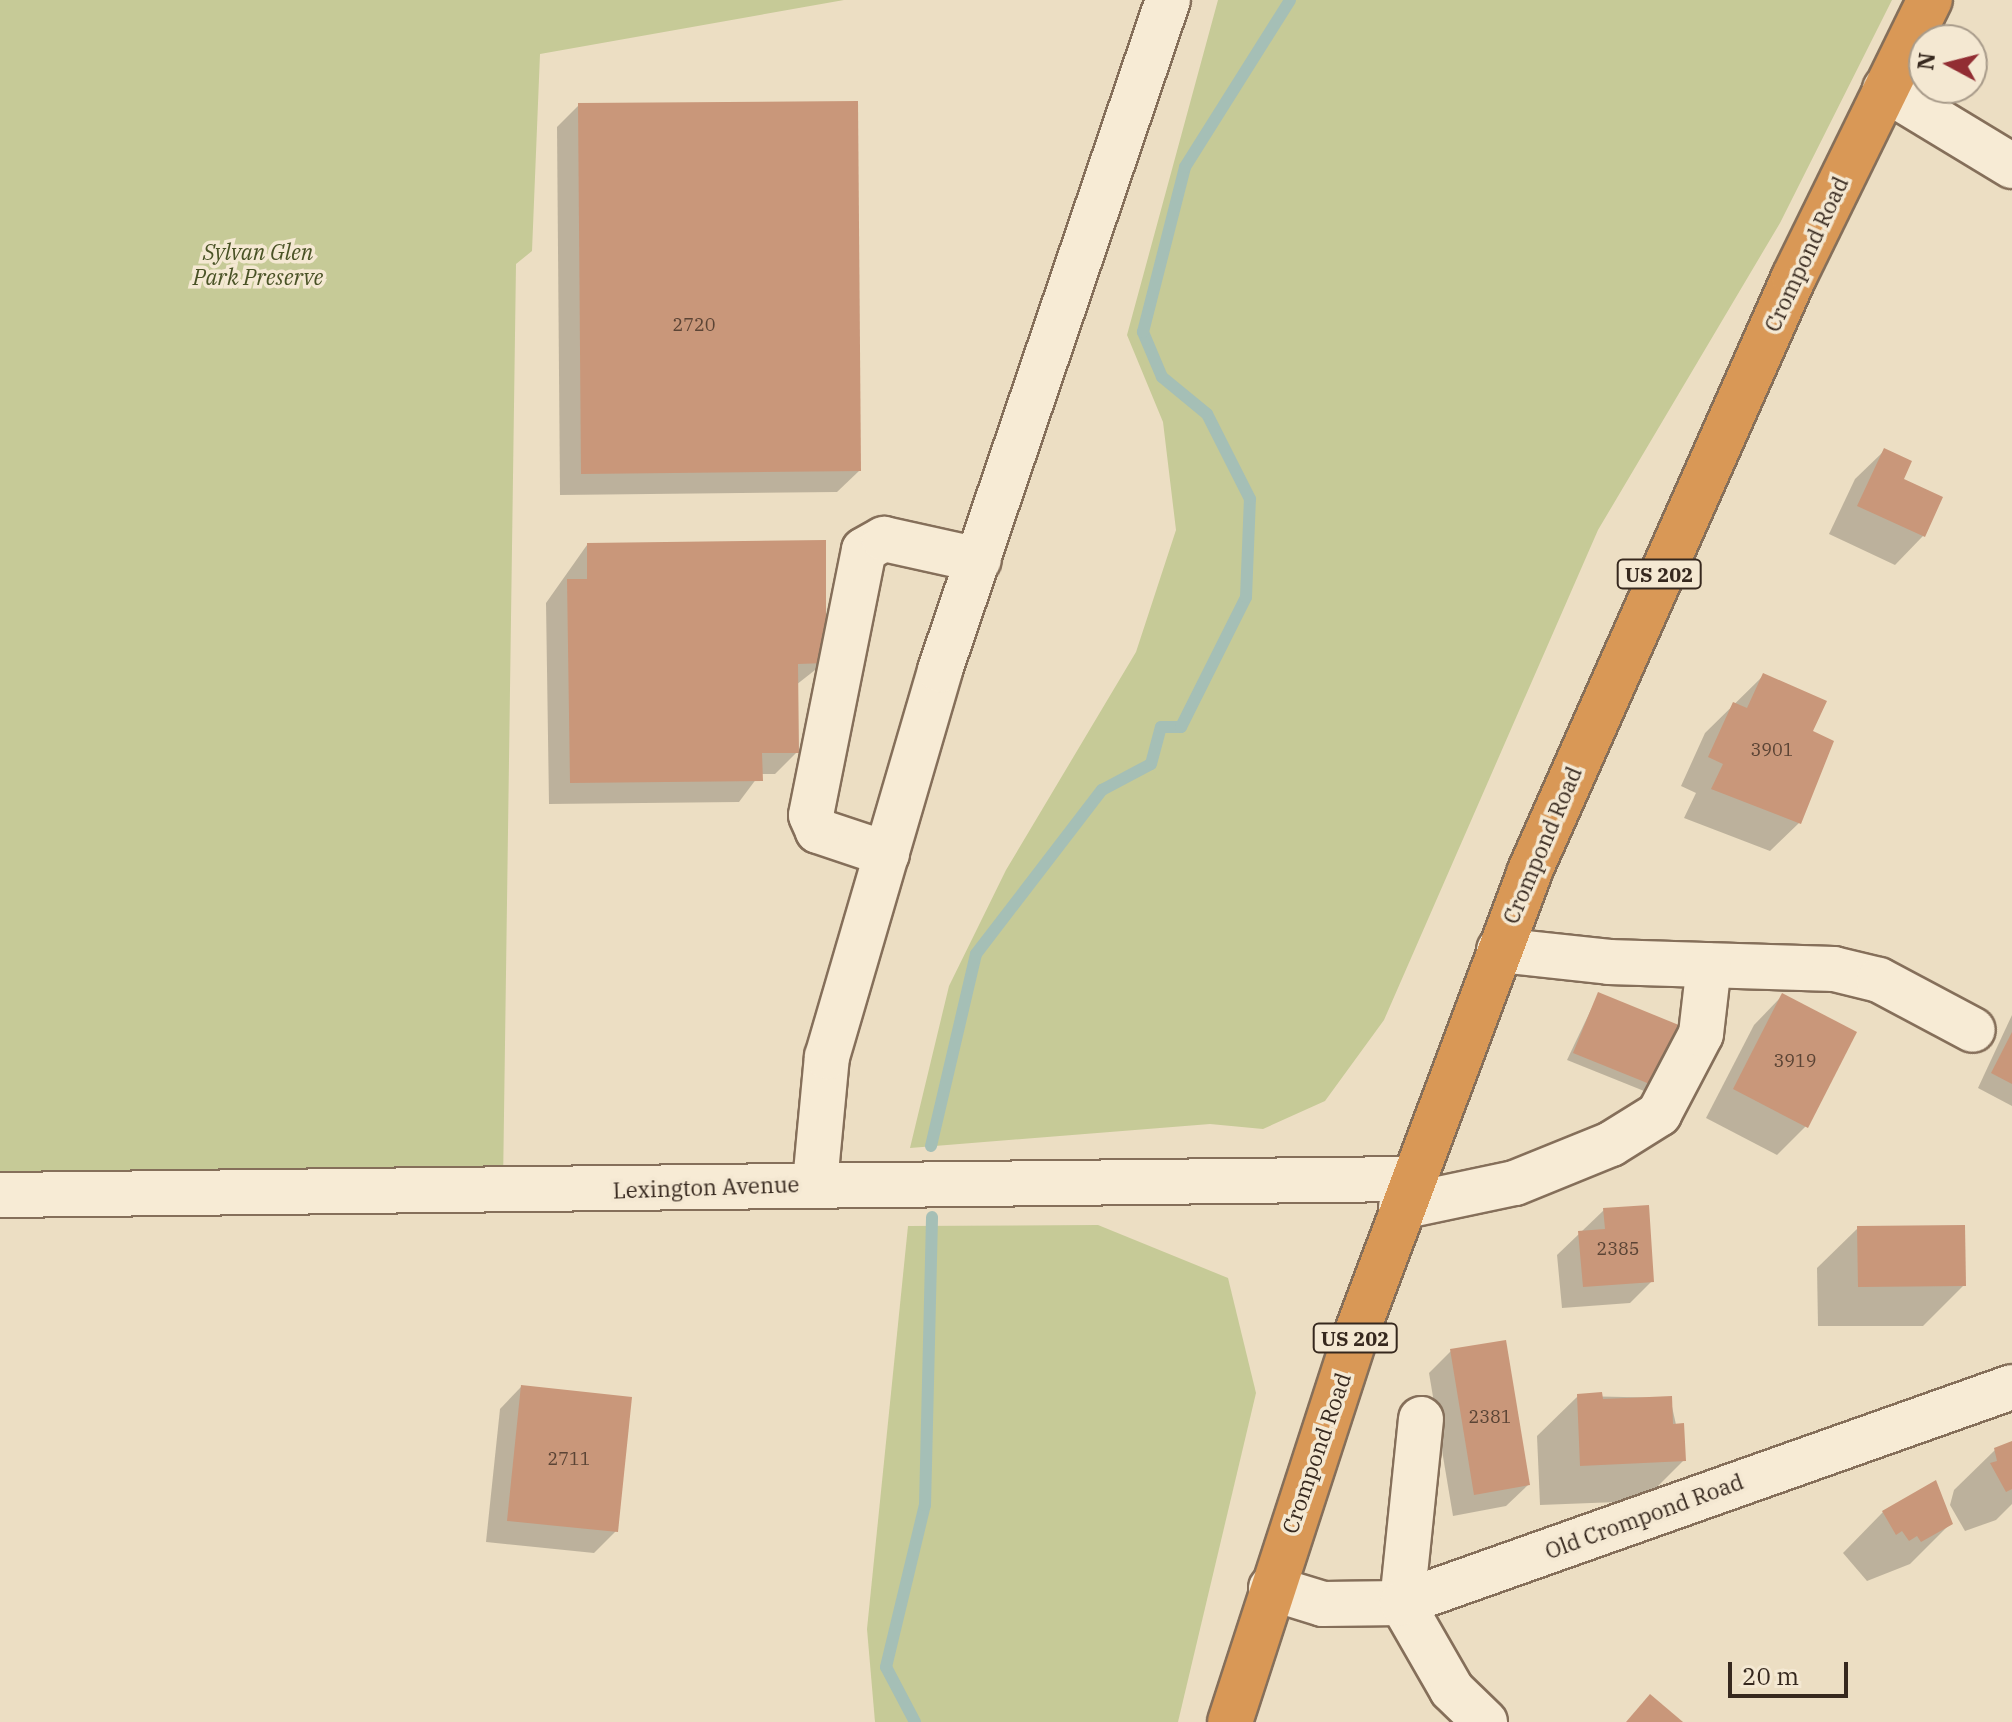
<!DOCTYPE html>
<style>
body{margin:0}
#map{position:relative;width:2012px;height:1722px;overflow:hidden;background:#ecdec3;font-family:"IBM Plex Serif",serif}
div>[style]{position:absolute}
.green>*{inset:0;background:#c6ca97}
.shadow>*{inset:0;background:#0003}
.stream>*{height:12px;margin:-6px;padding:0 6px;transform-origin:6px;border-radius:6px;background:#a5bfb6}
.building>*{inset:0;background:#c9977a}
.roads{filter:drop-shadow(2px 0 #856f5a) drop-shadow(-2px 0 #856f5a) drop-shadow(0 2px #856f5a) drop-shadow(0 -2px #856f5a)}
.minor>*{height:44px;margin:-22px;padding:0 22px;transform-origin:22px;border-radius:22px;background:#f7ebd5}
.highway>*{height:44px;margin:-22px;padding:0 22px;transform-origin:22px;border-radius:22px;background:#d99856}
span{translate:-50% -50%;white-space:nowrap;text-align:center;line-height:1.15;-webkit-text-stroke:7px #f4e8d2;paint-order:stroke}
.number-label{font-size:18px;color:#5b4435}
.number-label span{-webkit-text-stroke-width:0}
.shield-label span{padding:2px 6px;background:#f4e8d2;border:2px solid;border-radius:6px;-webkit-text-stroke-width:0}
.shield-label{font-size:20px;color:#36281e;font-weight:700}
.park-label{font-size:22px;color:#495225;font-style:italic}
.street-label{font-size:22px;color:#36281e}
.north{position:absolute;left:1908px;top:24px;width:80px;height:80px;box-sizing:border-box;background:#f4e8d2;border:2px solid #a89b8a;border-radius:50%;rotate:277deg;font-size:22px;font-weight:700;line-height:32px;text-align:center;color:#36281e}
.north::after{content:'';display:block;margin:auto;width:28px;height:36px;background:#922d33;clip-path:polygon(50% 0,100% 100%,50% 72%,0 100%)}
.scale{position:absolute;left:1728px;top:1662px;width:120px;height:36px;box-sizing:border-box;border:4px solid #36281e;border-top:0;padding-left:10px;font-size:24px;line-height:28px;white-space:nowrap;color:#36281e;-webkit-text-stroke:6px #f4e8d2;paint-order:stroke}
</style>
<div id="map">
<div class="green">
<i style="clip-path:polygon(0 0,844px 0,540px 54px,532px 251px,516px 264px,503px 1186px,0 1193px)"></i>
<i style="clip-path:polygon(1218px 0,1892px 0,1780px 223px,1598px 530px,1384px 1020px,1325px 1101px,1263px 1129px,1210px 1124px,910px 1148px,949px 986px,1006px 870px,1136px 652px,1176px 530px,1163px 422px,1127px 335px)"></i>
<i style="clip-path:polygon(1098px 1225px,1228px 1278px,1256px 1393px,1178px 1722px,875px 1722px,867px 1629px,908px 1226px)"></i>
</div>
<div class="shadow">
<i style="clip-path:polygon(579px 105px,859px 471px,837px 492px,560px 495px,557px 127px)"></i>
<i style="clip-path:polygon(1884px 451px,1923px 536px,1895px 565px,1829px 534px,1855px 479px)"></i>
<i style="clip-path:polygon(587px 545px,824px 663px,796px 685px,797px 752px,775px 774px,760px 774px,739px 802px,549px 804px,546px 603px)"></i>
<i style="clip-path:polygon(1764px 675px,1810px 732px,1799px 823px,1770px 851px,1684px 818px,1696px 793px,1681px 786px,1705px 733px)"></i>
<i style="clip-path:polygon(1598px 995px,1659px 1097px,1567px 1060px)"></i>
<i style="clip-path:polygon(1782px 996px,1806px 1126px,1777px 1155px,1706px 1118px,1754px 1025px)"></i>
<i style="clip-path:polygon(2012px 1015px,2012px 1106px,1978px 1088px)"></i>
<i style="clip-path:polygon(1604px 1210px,1652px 1281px,1630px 1303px,1562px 1308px,1557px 1255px)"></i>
<i style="clip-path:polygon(1858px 1228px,1964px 1285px,1923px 1326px,1818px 1326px,1817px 1268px)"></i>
<i style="clip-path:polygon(1451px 1351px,1528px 1485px,1506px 1506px,1453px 1516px,1429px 1373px)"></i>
<i style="clip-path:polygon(521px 1387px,616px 1531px,594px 1553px,486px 1542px,500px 1409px)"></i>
<i style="clip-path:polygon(1578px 1396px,1670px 1398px,1684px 1460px,1643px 1501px,1540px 1505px,1537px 1436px)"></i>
<i style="clip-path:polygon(2012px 1444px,2012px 1504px,1996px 1520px,1965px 1531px,1950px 1505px,1954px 1490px,1995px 1450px)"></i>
<i style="clip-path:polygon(1935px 1483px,1950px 1524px,1910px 1564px,1867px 1581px,1843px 1553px,1883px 1512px)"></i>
</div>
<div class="stream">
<i style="left:931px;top:1146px;width:197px;rotate:-76.8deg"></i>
<i style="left:976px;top:954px;width:207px;rotate:-52.5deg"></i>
<i style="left:1102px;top:790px;width:55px;rotate:-28deg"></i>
<i style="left:1151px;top:764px;width:38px;rotate:-75deg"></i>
<i style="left:1161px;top:727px;width:20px"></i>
<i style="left:1181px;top:727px;width:145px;rotate:-63.4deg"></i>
<i style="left:1246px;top:597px;width:98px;rotate:-87.7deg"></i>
<i style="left:1250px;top:499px;width:95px;rotate:-116.8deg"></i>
<i style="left:1207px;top:414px;width:58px;rotate:-140.6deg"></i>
<i style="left:1162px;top:377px;width:49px;rotate:-112.9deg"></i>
<i style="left:1143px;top:332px;width:170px;rotate:-75.7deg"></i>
<i style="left:1185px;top:167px;width:197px;rotate:-57.8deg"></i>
<i style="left:915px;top:1722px;width:62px;rotate:-117.8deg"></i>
<i style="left:886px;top:1667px;width:167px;rotate:-76.5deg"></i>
<i style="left:925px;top:1505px;width:288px;rotate:-88.6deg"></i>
</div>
<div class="building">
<i style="clip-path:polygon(858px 101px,861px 471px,581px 474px,578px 103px)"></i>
<i style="clip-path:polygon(1884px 448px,1912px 461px,1904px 479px,1943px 497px,1925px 537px,1857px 506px)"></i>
<i style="clip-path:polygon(826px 540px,826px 663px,798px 664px,799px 753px,762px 753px,763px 781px,570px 783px,567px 579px,587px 579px,587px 543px)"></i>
<i style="clip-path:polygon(1763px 673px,1827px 701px,1813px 731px,1834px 741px,1801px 824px,1711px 789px,1723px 764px,1708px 757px,1733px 702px,1747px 708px)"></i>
<i style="clip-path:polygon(1598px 992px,1691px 1030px,1667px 1091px,1573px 1053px)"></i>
<i style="clip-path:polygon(1782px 993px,1857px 1032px,1808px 1128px,1733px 1089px)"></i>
<i style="clip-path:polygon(2012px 1032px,2012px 1084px,1991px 1073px)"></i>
<i style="clip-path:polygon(1649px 1205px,1654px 1282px,1583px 1287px,1578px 1231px,1605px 1229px,1603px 1208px)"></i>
<i style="clip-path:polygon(1965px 1225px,1966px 1286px,1858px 1287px,1857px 1226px)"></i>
<i style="clip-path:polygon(1506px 1340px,1530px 1485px,1474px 1495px,1450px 1349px)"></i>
<i style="clip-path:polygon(521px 1385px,632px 1397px,618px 1532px,507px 1521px)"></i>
<i style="clip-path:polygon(1602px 1392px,1603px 1399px,1672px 1396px,1673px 1424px,1684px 1423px,1686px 1461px,1580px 1466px,1577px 1394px)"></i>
<i style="clip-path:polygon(2012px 1441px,2012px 1489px,2006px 1492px,1990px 1463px,1997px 1461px,1994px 1448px)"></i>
<i style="clip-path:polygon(1936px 1480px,1953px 1524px,1921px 1542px,1917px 1536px,1909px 1541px,1902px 1531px,1896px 1535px,1882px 1511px)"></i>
<i style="clip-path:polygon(1650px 1694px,1683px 1722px,1626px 1722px)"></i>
</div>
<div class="roads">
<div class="minor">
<i style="left:1885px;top:89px;width:149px;rotate:31.2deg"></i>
<i style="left:887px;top:854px;width:73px;rotate:-161.6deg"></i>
<i style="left:818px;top:831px;width:17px;rotate:-114deg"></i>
<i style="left:811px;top:815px;width:270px;rotate:-78.7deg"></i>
<i style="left:864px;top:550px;width:23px;rotate:-29deg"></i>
<i style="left:884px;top:539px;width:97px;rotate:12.5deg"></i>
<i style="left:1499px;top:950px;width:111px;rotate:6.2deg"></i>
<i style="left:1609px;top:962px;width:225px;rotate:1.8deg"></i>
<i style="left:1834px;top:969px;width:46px;rotate:13.7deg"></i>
<i style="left:1879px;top:980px;width:106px;rotate:28deg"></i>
<i style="left:815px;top:1183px;width:127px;rotate:-84.6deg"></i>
<i style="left:827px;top:1057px;width:403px;rotate:-73.7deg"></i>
<i style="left:940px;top:670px;width:708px;rotate:-71.21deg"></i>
<i style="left:0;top:1195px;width:1412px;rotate:-0.65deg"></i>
<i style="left:1401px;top:1207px;width:116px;rotate:-11.9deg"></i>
<i style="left:1515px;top:1183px;width:104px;rotate:-22.1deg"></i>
<i style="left:1611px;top:1144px;width:57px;rotate:-32deg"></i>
<i style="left:1659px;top:1114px;width:90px;rotate:-62.3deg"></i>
<i style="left:1701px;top:1034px;width:69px;rotate:-83.4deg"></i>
<i style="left:1421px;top:1419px;width:185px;rotate:95.9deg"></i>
<i style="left:1402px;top:1603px;width:100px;rotate:60.1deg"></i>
<i style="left:1452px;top:1690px;width:46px;rotate:44.1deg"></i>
<i style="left:1271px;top:1588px;width:54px;rotate:17.1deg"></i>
<i style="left:1323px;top:1604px;width:79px;rotate:-0.7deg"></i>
<i style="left:1402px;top:1603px;width:647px;rotate:-19.5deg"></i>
</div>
<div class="highway">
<i style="left:1230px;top:1722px;width:405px;rotate:-72deg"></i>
<i style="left:1355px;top:1337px;width:496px;rotate:-69.4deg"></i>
<i style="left:1529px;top:873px;width:652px;rotate:-66.03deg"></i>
<i style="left:1794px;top:277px;width:309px;rotate:-63.9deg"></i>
</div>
</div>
<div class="number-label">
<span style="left:694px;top:325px">2720</span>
<span style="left:1772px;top:750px">3901</span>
<span style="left:1795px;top:1061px">3919</span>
<span style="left:1618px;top:1249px">2385</span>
<span style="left:1490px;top:1417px">2381</span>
<span style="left:569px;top:1459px">2711</span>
</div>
<div class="shield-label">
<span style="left:1659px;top:574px">US 202</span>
<span style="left:1355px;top:1338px">US 202</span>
</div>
<div class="park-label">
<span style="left:258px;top:264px">Sylvan Glen<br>Park Preserve</span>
</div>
<div class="street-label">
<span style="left:1806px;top:254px;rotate:-65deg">Crompond Road</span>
<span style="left:1542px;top:845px;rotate:-67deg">Crompond Road</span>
<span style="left:706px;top:1187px;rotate:-2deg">Lexington Avenue</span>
<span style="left:1316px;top:1453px;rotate:-71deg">Crompond Road</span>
<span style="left:1644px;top:1516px;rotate:-20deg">Old Crompond Road</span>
</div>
<div class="north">N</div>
<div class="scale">20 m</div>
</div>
